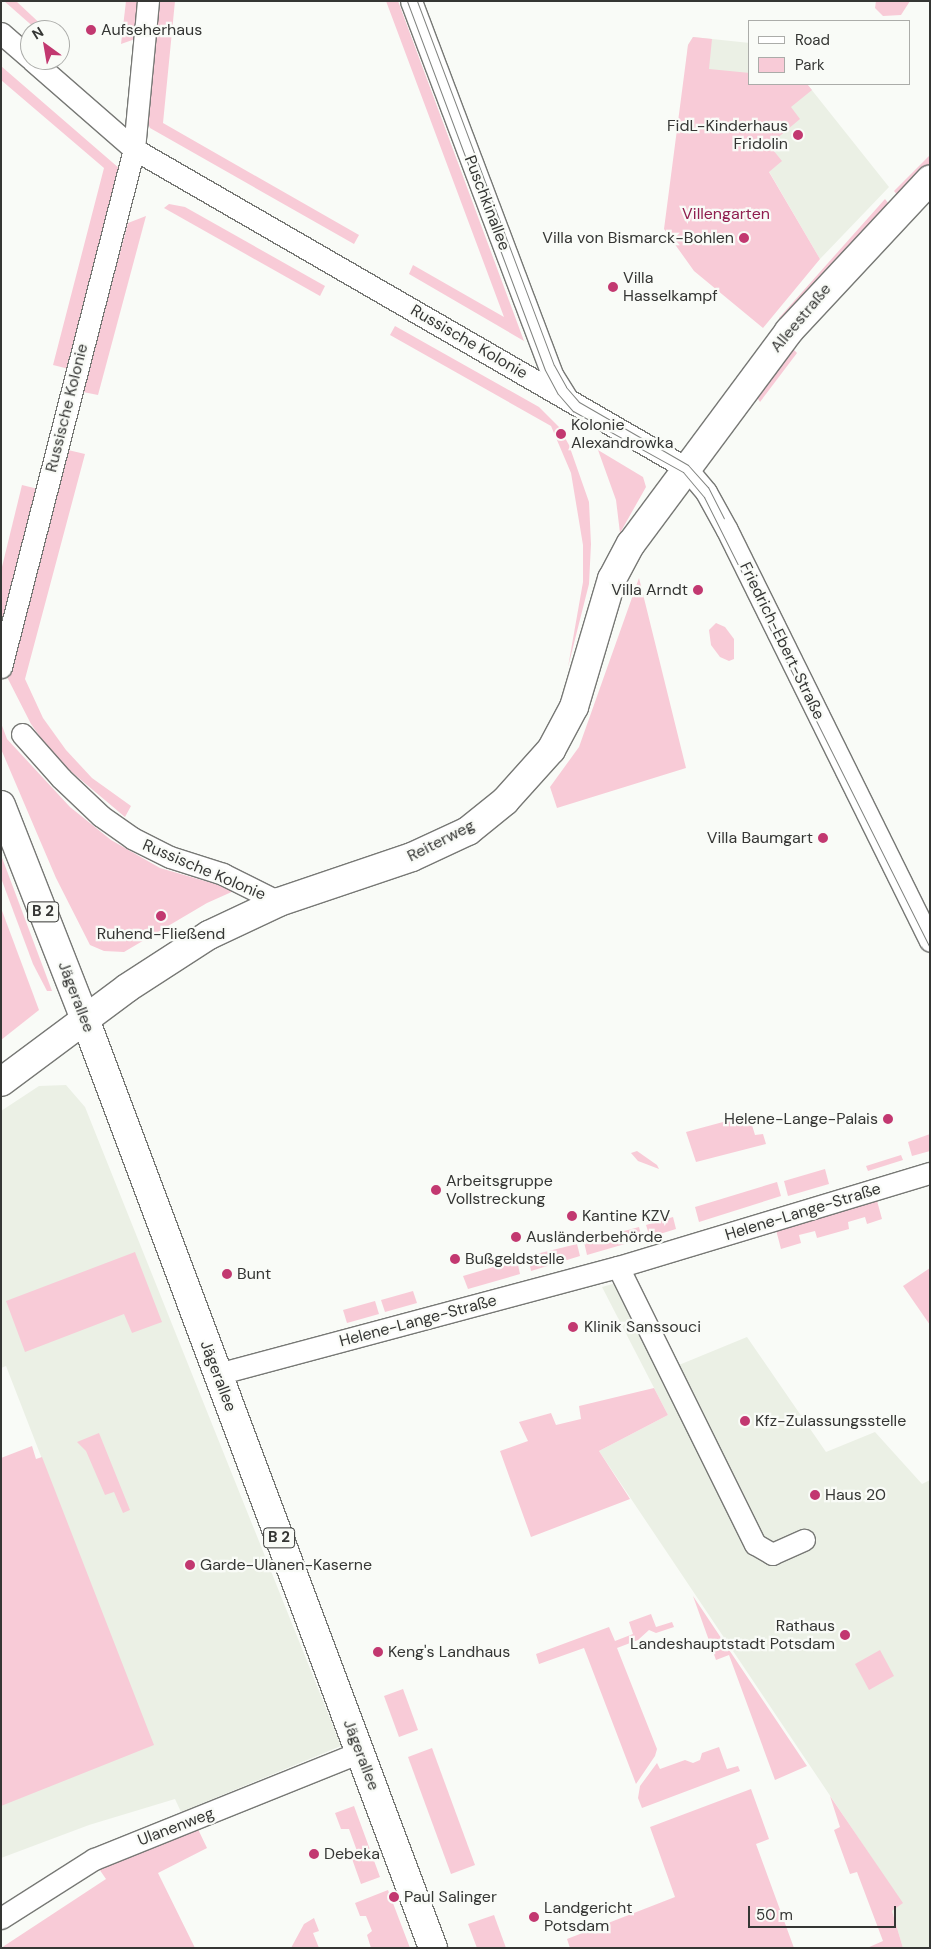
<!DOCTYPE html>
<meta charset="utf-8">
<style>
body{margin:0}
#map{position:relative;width:931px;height:1949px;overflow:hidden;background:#f9fbf7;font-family:"DM Sans",sans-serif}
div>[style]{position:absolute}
.built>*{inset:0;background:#ebf0e5}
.green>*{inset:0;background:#f8cbd7}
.roads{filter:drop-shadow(1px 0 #777875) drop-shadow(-1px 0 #777875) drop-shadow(0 1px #777875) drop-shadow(0 -1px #777875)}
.minor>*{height:21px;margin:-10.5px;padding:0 10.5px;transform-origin:10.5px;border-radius:10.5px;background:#fff}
.tertiary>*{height:28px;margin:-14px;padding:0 14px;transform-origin:14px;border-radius:14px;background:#fff}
.primary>*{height:28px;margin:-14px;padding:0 14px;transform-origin:14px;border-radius:14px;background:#fff}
.tram>*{height:1px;margin:-0.5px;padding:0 0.5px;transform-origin:0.5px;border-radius:0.5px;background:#828481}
.dots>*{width:14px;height:14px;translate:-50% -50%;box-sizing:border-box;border:2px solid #f9fbf7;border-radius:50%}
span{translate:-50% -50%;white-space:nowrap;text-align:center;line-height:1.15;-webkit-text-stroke:4.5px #f9fbf7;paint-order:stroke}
.shield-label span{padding:1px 4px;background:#f9fbf7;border:1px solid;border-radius:4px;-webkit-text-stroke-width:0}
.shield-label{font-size:15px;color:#353634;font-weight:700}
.poi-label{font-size:16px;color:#353634}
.left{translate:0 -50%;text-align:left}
.right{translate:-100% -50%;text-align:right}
.street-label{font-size:16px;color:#353634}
.park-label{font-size:16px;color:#901f4f}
.frame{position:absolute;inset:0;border:2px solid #353634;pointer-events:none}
.legend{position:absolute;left:748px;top:20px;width:162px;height:65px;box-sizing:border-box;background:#f9fbf7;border:1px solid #abaca9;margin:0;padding:6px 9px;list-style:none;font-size:15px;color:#353634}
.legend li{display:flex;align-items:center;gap:10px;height:25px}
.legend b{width:25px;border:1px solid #abaca9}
.north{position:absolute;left:20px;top:20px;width:50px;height:50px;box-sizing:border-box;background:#f9fbf7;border:1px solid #abaca9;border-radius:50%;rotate:328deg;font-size:14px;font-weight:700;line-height:20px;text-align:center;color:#353634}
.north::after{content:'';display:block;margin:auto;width:18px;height:22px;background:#c23870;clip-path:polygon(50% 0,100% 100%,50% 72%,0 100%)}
.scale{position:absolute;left:748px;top:1906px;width:148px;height:22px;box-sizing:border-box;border:2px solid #353634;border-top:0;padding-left:6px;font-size:15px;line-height:18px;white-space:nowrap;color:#353634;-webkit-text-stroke:4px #f9fbf7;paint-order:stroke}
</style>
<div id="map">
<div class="built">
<i style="clip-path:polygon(693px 37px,750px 43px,750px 84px,807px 84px,889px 187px,820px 259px,732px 108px,682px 105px,688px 45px)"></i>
<i style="clip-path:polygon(66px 1085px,85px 1107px,341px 1746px,181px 1812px,175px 1799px,89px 1825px,1px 1858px,1px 1805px,44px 1464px,6px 1366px,1px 1368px,1px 1111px,39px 1086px)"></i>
<i style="clip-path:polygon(633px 1278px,674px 1367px,747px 1337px,826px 1452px,875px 1432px,922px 1484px,930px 1480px,930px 1948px,903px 1948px,892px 1911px,902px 1903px,599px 1451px,668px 1415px,602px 1287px)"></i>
</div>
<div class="green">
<i style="clip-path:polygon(4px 1px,16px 1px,47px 30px,37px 30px)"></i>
<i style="clip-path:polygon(126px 1px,142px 1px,138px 38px,121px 44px)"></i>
<i style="clip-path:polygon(159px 1px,175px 1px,163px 123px,359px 235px,354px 244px,150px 128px,146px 119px)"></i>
<i style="clip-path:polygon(386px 1px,398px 1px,524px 341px,409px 274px,413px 265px,504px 317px)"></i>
<i style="clip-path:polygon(876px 1px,910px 1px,901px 15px,883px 16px,875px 8px)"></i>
<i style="clip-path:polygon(693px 37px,712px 39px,709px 69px,750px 73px,750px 84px,807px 84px,812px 90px,791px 107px,800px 119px,769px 145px,782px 161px,769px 172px,820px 259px,763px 328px,694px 271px,664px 229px,688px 45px)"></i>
<i style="clip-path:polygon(1px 66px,120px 169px,69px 369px,53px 365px,104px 168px,1px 80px)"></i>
<i style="clip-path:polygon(930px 155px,930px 163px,898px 196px,894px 191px)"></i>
<i style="clip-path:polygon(885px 199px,889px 204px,780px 319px,779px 318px)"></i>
<i style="clip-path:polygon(169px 204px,185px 207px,325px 286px,320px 296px,164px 208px)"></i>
<i style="clip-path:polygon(146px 216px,98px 395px,83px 392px,128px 223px)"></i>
<i style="clip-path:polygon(395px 326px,539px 407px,559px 427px,569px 445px,589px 502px,591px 544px,589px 584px,568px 667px,583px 582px,583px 545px,571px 473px,551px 426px,390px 335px)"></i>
<i style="clip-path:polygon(791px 347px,797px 353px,760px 402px,755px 394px)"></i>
<i style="clip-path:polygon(68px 450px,85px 454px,25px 679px,43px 718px,66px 750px,92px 778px,131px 806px,125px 817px,55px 758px,31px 724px,6px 675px)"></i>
<i style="clip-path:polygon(598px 450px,643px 477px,646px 487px,620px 533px,616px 500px)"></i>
<i style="clip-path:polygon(22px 485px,38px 489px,1px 630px,1px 571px)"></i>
<i style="clip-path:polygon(639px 578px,686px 768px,557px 808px,550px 787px,579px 747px)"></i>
<i style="clip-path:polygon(716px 623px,725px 627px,734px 639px,734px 659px,729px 661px,720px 657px,711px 645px,709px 630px)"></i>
<i style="clip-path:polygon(1px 723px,7px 739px,70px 807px,111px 840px,160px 868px,236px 890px,207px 903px,124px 952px,104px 951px,90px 945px,56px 878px,1px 749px)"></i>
<i style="clip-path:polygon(1px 855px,52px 991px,47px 991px,33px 964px,1px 878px)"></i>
<i style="clip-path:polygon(1px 908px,39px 1010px,1px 1040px)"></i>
<i style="clip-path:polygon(749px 1115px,755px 1135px,763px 1134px,766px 1144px,696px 1162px,686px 1132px)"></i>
<i style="clip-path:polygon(930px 1134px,930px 1151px,912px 1156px,908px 1142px)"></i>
<i style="clip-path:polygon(637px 1151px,657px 1165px,659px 1169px,638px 1161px,631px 1153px)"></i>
<i style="clip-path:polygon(901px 1155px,903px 1160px,868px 1171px,866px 1166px)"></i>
<i style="clip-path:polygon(825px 1169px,829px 1184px,788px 1196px,784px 1181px)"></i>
<i style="clip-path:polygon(777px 1182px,781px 1196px,699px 1222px,695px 1207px)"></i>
<i style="clip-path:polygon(876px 1197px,882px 1219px,867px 1224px,865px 1217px,848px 1222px,849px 1229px,817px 1238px,815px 1231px,799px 1235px,801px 1243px,781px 1249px,775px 1226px)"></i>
<i style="clip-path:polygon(673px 1217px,676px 1229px,650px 1237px,646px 1225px)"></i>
<i style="clip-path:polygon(639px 1227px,642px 1239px,587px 1255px,584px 1242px)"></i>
<i style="clip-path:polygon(577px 1244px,580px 1256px,531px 1271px,528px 1256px)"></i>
<i style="clip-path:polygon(135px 1252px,162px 1322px,132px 1333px,124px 1314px,25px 1352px,6px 1301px)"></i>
<i style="clip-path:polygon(517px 1260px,520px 1274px,468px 1289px,463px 1276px)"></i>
<i style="clip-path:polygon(930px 1268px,930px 1325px,903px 1286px)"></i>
<i style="clip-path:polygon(413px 1291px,417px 1303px,385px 1312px,381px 1300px)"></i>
<i style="clip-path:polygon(375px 1301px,379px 1314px,347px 1323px,343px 1310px)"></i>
<i style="clip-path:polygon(654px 1388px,668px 1415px,599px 1451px,630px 1499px,531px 1537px,500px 1451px,528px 1441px,519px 1422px,551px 1413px,556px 1425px,581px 1419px,579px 1406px)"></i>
<i style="clip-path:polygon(99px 1433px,130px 1510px,123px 1513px,114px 1492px,105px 1495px,86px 1451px,77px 1442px)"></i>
<i style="clip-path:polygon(32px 1446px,36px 1459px,42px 1457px,154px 1745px,1px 1806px,1px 1458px)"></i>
<i style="clip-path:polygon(693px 1596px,807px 1766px,775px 1780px,729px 1655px,716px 1660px)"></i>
<i style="clip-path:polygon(651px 1614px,656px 1627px,672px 1622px,674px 1627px,656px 1633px,649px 1630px,638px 1640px,617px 1648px,657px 1749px,655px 1756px,636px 1784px,584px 1648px,539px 1664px,536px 1654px,609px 1627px,615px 1641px,633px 1634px,629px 1622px)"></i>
<i style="clip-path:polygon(880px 1650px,894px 1676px,869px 1690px,855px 1664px)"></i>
<i style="clip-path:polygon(403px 1689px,418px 1730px,399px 1737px,384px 1696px)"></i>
<i style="clip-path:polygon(719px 1747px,727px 1769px,738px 1766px,740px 1771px,642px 1808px,638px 1798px,640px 1786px,657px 1763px,660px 1769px,685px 1760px,693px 1763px,700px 1760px,702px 1753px)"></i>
<i style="clip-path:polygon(432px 1748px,475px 1865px,451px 1874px,408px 1757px)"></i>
<i style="clip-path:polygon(751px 1789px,769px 1839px,756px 1844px,794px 1948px,570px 1948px,567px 1939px,675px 1897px,650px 1827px)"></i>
<i style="clip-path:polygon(830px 1796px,903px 1903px,892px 1911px,903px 1948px,867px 1948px,883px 1941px,857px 1872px,850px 1874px,834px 1830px,840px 1827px)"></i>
<i style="clip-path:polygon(354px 1806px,380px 1877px,361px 1884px,351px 1856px,357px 1851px,349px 1829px,341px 1829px,335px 1813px)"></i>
<i style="clip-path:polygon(196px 1825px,207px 1848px,158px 1873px,195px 1948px,1px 1948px,106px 1879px,97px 1866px)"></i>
<i style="clip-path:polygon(388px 1890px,410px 1948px,371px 1948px,367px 1935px,372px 1931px,366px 1916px,360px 1916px,355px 1903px)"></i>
<i style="clip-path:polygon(494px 1915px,506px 1948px,477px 1948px,468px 1924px)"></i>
<i style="clip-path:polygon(314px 1918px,319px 1931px,313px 1933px,319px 1948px,291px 1948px,304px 1924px)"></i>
</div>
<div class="roads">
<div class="minor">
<i style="left:411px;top:1px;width:401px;rotate:69.3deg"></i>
<i style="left:553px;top:376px;width:25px;rotate:58deg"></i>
<i style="left:1px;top:33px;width:38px;rotate:41deg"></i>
<i style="left:32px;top:60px;width:135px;rotate:41.1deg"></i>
<i style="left:134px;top:149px;width:638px;rotate:30.02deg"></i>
<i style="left:686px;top:468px;width:31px;rotate:50deg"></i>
<i style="left:706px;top:492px;width:43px;rotate:61.1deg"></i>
<i style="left:727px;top:530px;width:458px;rotate:63.7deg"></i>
<i style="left:1px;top:667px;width:535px;rotate:-75.6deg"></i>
<i style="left:134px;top:149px;width:149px;rotate:-84.6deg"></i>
<i style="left:22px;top:734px;width:59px;rotate:48.4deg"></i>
<i style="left:61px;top:778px;width:55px;rotate:43.5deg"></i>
<i style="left:101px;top:816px;width:38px;rotate:35deg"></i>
<i style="left:132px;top:838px;width:42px;rotate:26.6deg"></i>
<i style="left:170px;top:857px;width:56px;rotate:17.8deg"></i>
<i style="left:223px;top:874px;width:63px;rotate:26.6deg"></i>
<i style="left:618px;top:1267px;width:309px;rotate:63.7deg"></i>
<i style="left:755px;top:1544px;width:20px;rotate:30deg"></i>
<i style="left:772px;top:1554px;width:35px;rotate:-24deg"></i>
<i style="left:218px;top:1374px;width:414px;rotate:-15deg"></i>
<i style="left:618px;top:1267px;width:326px;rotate:-16.8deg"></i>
<i style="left:1px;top:1918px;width:110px;rotate:-32.4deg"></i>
<i style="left:94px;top:1859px;width:287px;rotate:-21.9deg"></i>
</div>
<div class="tertiary">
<i style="left:1px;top:1082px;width:157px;rotate:-36.7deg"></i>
<i style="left:127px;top:988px;width:98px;rotate:-32.9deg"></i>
<i style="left:209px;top:935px;width:77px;rotate:-25.2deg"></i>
<i style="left:279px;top:902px;width:140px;rotate:-18.7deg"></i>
<i style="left:412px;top:857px;width:62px;rotate:-24.9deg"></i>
<i style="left:468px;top:831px;width:48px;rotate:-39deg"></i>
<i style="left:505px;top:801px;width:69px;rotate:-48deg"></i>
<i style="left:551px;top:750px;width:49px;rotate:-61.9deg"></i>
<i style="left:574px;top:707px;width:134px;rotate:-73.5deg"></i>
<i style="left:612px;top:579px;width:40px;rotate:-62deg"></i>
<i style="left:631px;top:544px;width:265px;rotate:-53.4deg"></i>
<i style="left:789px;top:331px;width:207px;rotate:-47deg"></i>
</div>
<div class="primary">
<i style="left:1px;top:805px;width:230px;rotate:68.6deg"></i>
<i style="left:85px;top:1019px;width:992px;rotate:69.46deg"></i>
</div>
</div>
<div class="tram">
<i style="left:407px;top:1px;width:394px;rotate:69.5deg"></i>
<i style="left:545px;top:370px;width:27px;rotate:62deg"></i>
<i style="left:558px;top:394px;width:23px;rotate:49deg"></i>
<i style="left:573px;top:411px;width:126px;rotate:29deg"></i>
<i style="left:683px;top:472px;width:33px;rotate:50deg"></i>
<i style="left:704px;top:497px;width:504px;rotate:63.38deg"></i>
<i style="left:417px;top:1px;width:389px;rotate:69.4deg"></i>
<i style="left:554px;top:365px;width:25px;rotate:61deg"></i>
<i style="left:566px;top:387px;width:20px;rotate:49deg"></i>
<i style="left:579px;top:402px;width:126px;rotate:30deg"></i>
<i style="left:688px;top:465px;width:30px;rotate:48deg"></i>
<i style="left:708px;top:487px;width:35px;rotate:63deg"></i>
</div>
<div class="dots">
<i style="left:91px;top:30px;background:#c23870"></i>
<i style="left:798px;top:135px;background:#c23870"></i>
<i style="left:744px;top:238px;background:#c23870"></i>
<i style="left:613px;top:287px;background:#c23870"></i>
<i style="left:561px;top:434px;background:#c23870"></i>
<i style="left:698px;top:590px;background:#c23870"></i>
<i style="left:823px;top:838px;background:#c23870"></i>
<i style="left:161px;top:916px;background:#c23870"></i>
<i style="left:888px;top:1119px;background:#c23870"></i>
<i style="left:436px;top:1190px;background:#c23870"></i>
<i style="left:572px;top:1216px;background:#c23870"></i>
<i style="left:516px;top:1237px;background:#c23870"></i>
<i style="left:455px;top:1259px;background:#c23870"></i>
<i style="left:227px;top:1274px;background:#c23870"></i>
<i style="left:573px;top:1327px;background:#c23870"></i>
<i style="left:745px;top:1421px;background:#c23870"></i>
<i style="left:815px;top:1495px;background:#c23870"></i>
<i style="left:190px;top:1565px;background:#c23870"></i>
<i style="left:845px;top:1635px;background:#c23870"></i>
<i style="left:378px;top:1652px;background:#c23870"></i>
<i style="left:314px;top:1854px;background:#c23870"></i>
<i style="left:394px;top:1897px;background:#c23870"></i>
<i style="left:534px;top:1917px;background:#c23870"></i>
</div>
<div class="shield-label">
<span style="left:43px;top:912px">B 2</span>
<span style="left:279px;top:1538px">B 2</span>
</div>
<div class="poi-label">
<span class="left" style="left:101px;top:30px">Aufseherhaus</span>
<span class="right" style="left:788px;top:135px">FidL-Kinderhaus<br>Fridolin</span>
<span class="right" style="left:734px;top:238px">Villa von Bismarck-Bohlen</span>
<span class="left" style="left:623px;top:287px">Villa<br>Hasselkampf</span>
<span class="left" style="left:571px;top:434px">Kolonie<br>Alexandrowka</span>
<span class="right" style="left:688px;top:590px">Villa Arndt</span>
<span class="right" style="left:813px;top:838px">Villa Baumgart</span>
<span style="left:161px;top:934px">Ruhend-Fließend</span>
<span class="right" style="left:878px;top:1119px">Helene-Lange-Palais</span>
<span class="left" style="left:446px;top:1190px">Arbeitsgruppe<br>Vollstreckung</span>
<span class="left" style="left:582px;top:1216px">Kantine KZV</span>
<span class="left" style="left:526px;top:1237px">Ausländerbehörde</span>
<span class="left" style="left:465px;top:1259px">Bußgeldstelle</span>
<span class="left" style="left:237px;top:1274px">Bunt</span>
<span class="left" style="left:584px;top:1327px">Klinik Sanssouci</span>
<span class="left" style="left:755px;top:1421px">Kfz-Zulassungsstelle</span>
<span class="left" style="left:825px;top:1495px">Haus 20</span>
<span class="left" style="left:200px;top:1565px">Garde-Ulanen-Kaserne</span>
<span class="right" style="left:835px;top:1635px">Rathaus<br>Landeshauptstadt Potsdam</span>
<span class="left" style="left:388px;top:1652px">Keng's Landhaus</span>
<span class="left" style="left:324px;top:1854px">Debeka</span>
<span class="left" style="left:404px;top:1897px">Paul Salinger</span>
<span class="left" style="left:544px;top:1917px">Landgericht<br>Potsdam</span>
</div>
<div class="street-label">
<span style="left:487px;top:203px;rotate:69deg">Puschkinallee</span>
<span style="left:801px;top:318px;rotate:-50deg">Alleestraße</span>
<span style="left:469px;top:342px;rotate:30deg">Russische Kolonie</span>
<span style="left:67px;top:408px;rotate:-76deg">Russische Kolonie</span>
<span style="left:782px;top:641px;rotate:64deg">Friedrich-Ebert-Straße</span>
<span style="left:441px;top:841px;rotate:-27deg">Reiterweg</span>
<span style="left:204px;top:870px;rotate:23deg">Russische Kolonie</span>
<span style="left:76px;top:997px;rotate:69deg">Jägerallee</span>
<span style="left:803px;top:1212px;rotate:-17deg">Helene-Lange-Straße</span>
<span style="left:418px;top:1321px;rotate:-15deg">Helene-Lange-Straße</span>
<span style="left:218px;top:1376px;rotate:69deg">Jägerallee</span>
<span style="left:361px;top:1755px;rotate:69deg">Jägerallee</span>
<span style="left:176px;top:1827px;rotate:-21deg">Ulanenweg</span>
</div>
<div class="park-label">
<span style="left:726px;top:214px">Villengarten</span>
</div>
<div class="frame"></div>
<ul class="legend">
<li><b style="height:6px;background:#fff"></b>Road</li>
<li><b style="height:14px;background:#f8cbd7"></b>Park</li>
</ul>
<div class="north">N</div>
<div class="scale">50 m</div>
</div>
